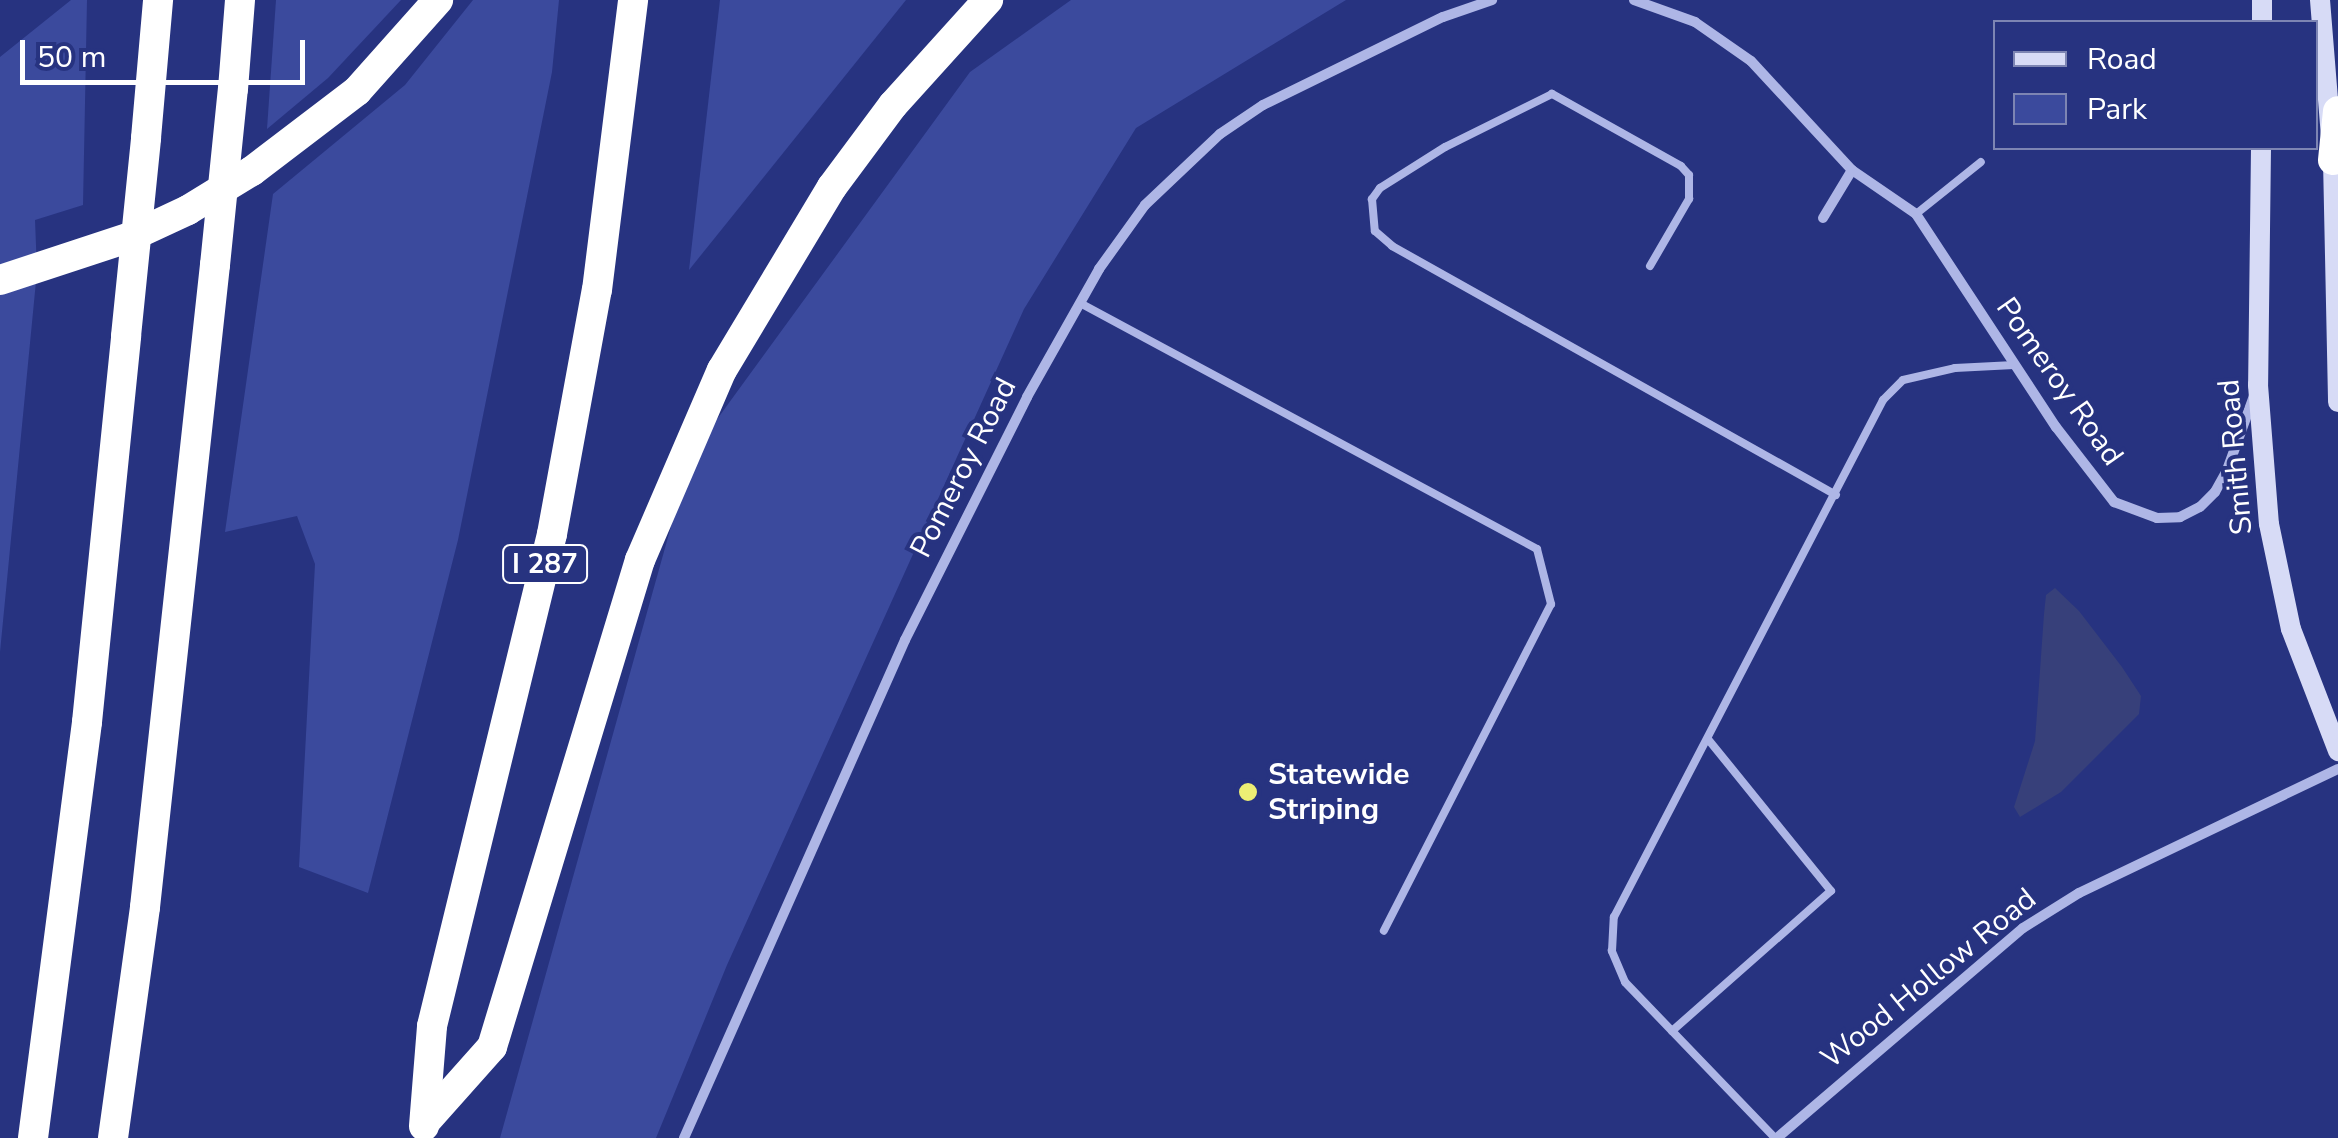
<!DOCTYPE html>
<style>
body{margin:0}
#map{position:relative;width:2338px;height:1138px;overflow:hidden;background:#273380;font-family:"Nunito Sans",sans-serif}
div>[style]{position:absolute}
.green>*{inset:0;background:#3b4a9d}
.water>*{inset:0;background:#37407a}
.lane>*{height:8px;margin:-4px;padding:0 4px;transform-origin:4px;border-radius:4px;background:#aeb6e6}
.street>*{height:10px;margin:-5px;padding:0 5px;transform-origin:5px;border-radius:5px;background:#aeb6e6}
.secondary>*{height:20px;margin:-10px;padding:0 10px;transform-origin:10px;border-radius:10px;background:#d7dbf6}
.highway>*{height:30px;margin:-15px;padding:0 15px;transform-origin:15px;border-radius:15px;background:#fff}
.highway-bridge>*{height:30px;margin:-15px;padding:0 15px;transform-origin:15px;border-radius:15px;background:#fff}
.dots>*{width:28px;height:28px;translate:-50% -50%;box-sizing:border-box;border:5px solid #273380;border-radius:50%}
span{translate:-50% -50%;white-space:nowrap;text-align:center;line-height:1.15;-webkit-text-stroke:8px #273380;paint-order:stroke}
.shield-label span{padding:2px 8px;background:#273380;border:2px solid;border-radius:8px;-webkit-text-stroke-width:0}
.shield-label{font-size:28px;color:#fff;font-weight:700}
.street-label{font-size:30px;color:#fff}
.poi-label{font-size:30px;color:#fff;font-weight:700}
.left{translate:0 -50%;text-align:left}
.legend{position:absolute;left:1993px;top:20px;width:325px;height:130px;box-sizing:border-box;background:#273380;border:2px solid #7d85b3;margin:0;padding:12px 18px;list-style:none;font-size:30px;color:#fff}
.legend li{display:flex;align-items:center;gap:20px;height:50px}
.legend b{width:50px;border:2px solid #7d85b3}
.scale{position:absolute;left:20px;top:40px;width:285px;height:45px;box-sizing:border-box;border:5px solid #fff;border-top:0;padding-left:12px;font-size:30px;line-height:35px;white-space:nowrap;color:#fff;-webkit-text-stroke:8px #273380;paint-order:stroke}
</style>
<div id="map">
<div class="green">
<i style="clip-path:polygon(71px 0,87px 0,83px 205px,35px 220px,37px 271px,0 652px,0 57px)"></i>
<i style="clip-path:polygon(276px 0,401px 0,328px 78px,267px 129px)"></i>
<i style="clip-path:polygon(473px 0,559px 0,552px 72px,458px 540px,368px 893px,299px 867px,315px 564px,297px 516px,225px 532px,273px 194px,405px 85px)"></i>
<i style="clip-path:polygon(720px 0,906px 0,689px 270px)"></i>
<i style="clip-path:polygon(1071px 0,1346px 0,1136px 128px,1024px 309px,727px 965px,656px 1138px,500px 1138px,691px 455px,970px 72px)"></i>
</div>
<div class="water">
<i style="clip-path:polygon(2055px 588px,2079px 611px,2122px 667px,2141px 696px,2139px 714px,2061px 792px,2020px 817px,2014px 807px,2035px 741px,2044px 614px,2046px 595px)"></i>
</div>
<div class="lane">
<i style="left:1916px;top:214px;width:83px;rotate:-38.7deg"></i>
<i style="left:1650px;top:266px;width:78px;rotate:-59.8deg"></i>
<i style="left:1689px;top:199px;width:24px;rotate:-90deg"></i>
<i style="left:1689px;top:175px;width:12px;rotate:-132deg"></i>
<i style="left:1681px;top:166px;width:148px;rotate:-150.8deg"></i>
<i style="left:1552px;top:94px;width:119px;rotate:153.6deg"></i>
<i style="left:1445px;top:147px;width:77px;rotate:147.8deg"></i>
<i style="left:1380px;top:188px;width:14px;rotate:126deg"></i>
<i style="left:1372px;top:199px;width:32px;rotate:85deg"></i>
<i style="left:1375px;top:231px;width:23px;rotate:41deg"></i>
<i style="left:1392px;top:246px;width:509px;rotate:29.28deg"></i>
<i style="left:1080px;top:303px;width:519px;rotate:28.29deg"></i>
<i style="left:1537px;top:549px;width:57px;rotate:75.7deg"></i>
<i style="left:1551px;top:604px;width:367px;rotate:117.1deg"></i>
<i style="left:1672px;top:1031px;width:212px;rotate:-41.4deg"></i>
<i style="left:1831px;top:891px;width:196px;rotate:-129deg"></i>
<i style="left:1775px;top:1138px;width:216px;rotate:-133.9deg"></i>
<i style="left:1625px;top:982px;width:34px;rotate:-113deg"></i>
<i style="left:1612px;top:951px;width:34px;rotate:-87deg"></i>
<i style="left:1614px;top:917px;width:583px;rotate:-62.51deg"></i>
<i style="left:1883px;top:400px;width:28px;rotate:-45deg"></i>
<i style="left:1903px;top:380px;width:53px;rotate:-13deg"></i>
<i style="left:1955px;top:368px;width:59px;rotate:-2.9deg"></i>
</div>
<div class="street">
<i style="left:1634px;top:0;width:65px;rotate:19.8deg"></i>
<i style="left:1695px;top:22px;width:68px;rotate:34.9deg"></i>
<i style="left:1751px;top:61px;width:149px;rotate:47.2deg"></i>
<i style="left:1852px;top:170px;width:78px;rotate:34.5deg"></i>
<i style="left:1916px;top:214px;width:255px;rotate:56.7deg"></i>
<i style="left:2056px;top:427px;width:95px;rotate:52.3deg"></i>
<i style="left:2114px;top:502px;width:46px;rotate:20.4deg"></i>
<i style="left:2157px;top:518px;width:23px;rotate:-2deg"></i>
<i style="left:2180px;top:517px;width:22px;rotate:-27deg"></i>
<i style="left:2200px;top:507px;width:21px;rotate:-45deg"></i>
<i style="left:2215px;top:492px;width:25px;rotate:-61deg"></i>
<i style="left:2227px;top:470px;width:82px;rotate:-70deg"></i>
<i style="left:1823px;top:218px;width:56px;rotate:-58.9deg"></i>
<i style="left:684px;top:1138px;width:545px;rotate:-66.07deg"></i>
<i style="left:905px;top:640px;width:272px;rotate:-63.3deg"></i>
<i style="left:1027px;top:397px;width:147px;rotate:-60.6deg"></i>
<i style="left:1099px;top:269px;width:79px;rotate:-54.3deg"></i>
<i style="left:1145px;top:205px;width:103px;rotate:-43.4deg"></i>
<i style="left:1220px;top:134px;width:52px;rotate:-34deg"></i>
<i style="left:1263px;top:105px;width:200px;rotate:-26.1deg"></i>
<i style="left:1443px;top:17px;width:52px;rotate:-19.1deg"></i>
<i style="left:1777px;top:1138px;width:323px;rotate:-40.5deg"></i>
<i style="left:2023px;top:928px;width:66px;rotate:-32deg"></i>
<i style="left:2079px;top:893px;width:287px;rotate:-25.6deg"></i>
</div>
<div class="secondary">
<i style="left:2262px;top:0;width:22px;rotate:90deg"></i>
<i style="left:2320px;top:0;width:161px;rotate:85.4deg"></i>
<i style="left:2333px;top:160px;width:242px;rotate:88.8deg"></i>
<i style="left:2261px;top:148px;width:237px;rotate:90.7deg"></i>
<i style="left:2258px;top:385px;width:139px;rotate:85.5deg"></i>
<i style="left:2269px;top:524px;width:107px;rotate:78.2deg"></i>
<i style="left:2291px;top:629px;width:131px;rotate:68.9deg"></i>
</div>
<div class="highway">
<i style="left:233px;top:89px;width:89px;rotate:-85.5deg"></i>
<i style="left:146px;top:138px;width:139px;rotate:-85deg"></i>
<i style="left:2333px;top:160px;width:49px;rotate:-84.2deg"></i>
<i style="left:0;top:280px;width:135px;rotate:-18.2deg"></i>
<i style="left:128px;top:238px;width:66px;rotate:-25deg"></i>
<i style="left:188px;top:210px;width:75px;rotate:-31.4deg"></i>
<i style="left:252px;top:171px;width:132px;rotate:-37.3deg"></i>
<i style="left:357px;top:91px;width:122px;rotate:-48.3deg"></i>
<i style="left:426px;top:1121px;width:99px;rotate:-48.3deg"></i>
<i style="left:492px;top:1047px;width:509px;rotate:-73.1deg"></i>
<i style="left:640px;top:560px;width:207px;rotate:-66.7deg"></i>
<i style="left:722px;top:370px;width:214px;rotate:-59deg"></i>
<i style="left:832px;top:187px;width:102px;rotate:-53.4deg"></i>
<i style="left:893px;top:105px;width:142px;rotate:-47.9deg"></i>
<i style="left:424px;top:1126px;width:100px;rotate:-85.4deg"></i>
<i style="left:432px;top:1026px;width:506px;rotate:-76.29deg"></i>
<i style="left:552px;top:534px;width:248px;rotate:-79.6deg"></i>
<i style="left:597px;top:290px;width:292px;rotate:-82.9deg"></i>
<i style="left:33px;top:1138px;width:419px;rotate:-82.6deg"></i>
<i style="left:87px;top:722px;width:388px;rotate:-84.2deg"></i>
<i style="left:113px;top:1138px;width:233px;rotate:-82.1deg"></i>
<i style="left:145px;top:907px;width:646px;rotate:-83.78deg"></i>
</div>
<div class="highway-bridge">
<i style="left:215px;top:265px;width:177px;rotate:-84.2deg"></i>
<i style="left:126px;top:336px;width:199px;rotate:-84.2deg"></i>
</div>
<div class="dots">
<i style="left:1248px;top:792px;background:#edee74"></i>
</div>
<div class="shield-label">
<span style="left:545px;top:564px">I 287</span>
</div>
<div class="street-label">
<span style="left:2059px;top:382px;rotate:55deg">Pomeroy Road</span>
<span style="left:2236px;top:457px;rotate:-95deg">Smith Road</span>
<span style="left:964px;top:468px;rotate:-63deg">Pomeroy Road</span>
<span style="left:1929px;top:979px;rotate:-39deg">Wood Hollow Road</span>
</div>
<div class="poi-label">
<span class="left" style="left:1268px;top:792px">Statewide<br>Striping</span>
</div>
<ul class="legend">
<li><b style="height:12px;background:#d7dbf6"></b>Road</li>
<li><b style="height:28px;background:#3b4a9d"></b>Park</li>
</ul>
<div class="scale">50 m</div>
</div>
